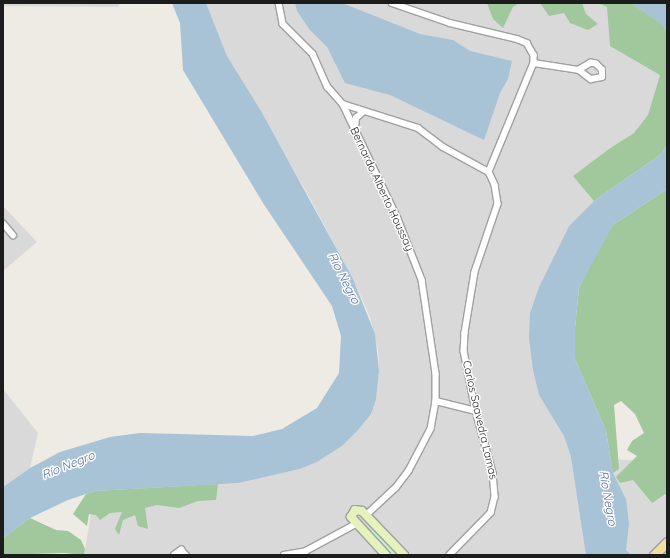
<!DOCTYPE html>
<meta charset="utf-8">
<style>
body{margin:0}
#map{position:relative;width:670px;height:558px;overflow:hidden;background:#edebe3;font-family:Quicksand,sans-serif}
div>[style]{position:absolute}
.residential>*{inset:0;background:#dad9d9}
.forest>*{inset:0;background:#a0c89c}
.park>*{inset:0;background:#c4f3d1}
.water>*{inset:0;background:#a8c2d6}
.roads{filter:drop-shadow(1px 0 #a0a0a0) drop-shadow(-1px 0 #a0a0a0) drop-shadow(0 1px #a0a0a0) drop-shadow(0 -1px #a0a0a0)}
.street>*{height:5.5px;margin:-2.75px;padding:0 2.75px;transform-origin:2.75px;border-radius:2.75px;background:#fff}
.secondary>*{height:8px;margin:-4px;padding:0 4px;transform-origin:4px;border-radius:4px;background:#e5f2bb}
.primary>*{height:9px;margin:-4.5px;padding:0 4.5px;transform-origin:4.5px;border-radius:4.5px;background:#f2dfa3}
span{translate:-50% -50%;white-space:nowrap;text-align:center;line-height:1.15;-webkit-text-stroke:3px #fff;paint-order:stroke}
.street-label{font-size:11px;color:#1c1c1c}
.water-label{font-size:12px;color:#536ba1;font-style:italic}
.frame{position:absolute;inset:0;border:4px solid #1c1c1c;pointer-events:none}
</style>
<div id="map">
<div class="residential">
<i style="clip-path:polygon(3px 3px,120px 3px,118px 7px,3px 6px)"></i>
<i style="clip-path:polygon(206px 3px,631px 3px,667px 32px,667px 145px,594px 201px,569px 226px,539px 287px,530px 313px,539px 394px,564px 436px,571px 457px,667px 462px,667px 555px,84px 555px,95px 491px,239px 483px,300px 469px,317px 462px,342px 446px,359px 429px,371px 414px,376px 400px,379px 371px,378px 350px,370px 317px,360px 294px,311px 200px,227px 56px)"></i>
<i style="clip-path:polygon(3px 206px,37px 242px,3px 271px)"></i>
<i style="clip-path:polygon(3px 389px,38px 433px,30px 468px,3px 487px)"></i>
</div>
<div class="forest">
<i style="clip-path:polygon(487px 3px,519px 3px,513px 7px,503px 28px,493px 19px)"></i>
<i style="clip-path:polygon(540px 3px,582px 3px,586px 14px,598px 24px,588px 30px,570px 23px,564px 13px,549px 16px)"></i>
<i style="clip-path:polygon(598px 3px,631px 3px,662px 24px,667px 32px,667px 145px,661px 154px,594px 201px,573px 176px,609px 149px,634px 133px,648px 115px,660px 75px,610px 46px,607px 7px)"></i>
<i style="clip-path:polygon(667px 189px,667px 493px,652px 503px,633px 480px,620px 483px,616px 477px,637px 456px,627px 450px,632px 441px,644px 433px,635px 414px,621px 401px,614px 405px,619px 469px,613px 473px,606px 431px,575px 359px,575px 328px,579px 288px,605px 237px,613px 225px)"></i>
<i style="clip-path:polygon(218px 484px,216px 500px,198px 501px,179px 508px,157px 505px,145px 508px,148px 529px,138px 526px,135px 515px,123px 520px,119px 535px,115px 529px,122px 512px,110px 513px,100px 520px,96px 515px,89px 514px,87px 526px,73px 514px,86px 494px,95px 491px)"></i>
<i style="clip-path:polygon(30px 518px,56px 530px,68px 531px,81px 540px,85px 549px,84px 555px,64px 553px,3px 555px,3px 538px)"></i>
</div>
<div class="park">
<i style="clip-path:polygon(374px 528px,399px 555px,391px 555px,370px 532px)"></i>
</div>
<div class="water">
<i style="clip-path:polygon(172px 3px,206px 3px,227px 56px,261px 111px,353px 279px,375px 334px,379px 371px,376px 400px,371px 414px,359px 429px,342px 446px,317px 462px,300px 469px,239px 483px,95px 491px,68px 500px,30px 518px,3px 538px,3px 487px,30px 468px,60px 452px,110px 437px,140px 433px,253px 436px,282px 429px,317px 408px,339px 373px,341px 336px,332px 306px,263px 203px,183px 70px,180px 23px)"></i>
<i style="clip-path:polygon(295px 3px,342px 3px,420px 34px,453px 40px,470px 51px,512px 61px,508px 79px,500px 93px,484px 140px,390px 95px,345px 83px,327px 47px,310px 30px,297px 11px)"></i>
<i style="clip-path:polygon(631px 3px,667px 3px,667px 32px,661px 24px)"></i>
<i style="clip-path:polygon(667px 145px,667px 189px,613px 225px,579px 288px,575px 328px,575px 359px,606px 431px,613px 473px,626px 499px,629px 524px,626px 550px,631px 555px,586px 555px,571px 457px,564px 436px,539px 395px,533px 370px,529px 338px,530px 313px,539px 287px,569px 226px,594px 201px,661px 154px)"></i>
</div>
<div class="roads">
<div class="street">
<i style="left:279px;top:3px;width:21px;rotate:79deg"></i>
<i style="left:283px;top:24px;width:42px;rotate:45deg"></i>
<i style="left:313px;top:54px;width:36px;rotate:66deg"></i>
<i style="left:328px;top:87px;width:23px;rotate:49deg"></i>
<i style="left:343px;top:104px;width:127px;rotate:64.4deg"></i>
<i style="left:398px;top:219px;width:66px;rotate:68.5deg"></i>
<i style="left:422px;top:280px;width:95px;rotate:81.5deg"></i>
<i style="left:436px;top:374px;width:27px;rotate:90deg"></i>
<i style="left:436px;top:401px;width:28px;rotate:100deg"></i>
<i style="left:431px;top:429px;width:47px;rotate:117.6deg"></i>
<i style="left:409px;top:471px;width:21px;rotate:127deg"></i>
<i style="left:396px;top:488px;width:41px;rotate:137deg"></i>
<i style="left:392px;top:3px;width:61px;rotate:19deg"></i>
<i style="left:450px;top:23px;width:69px;rotate:13.4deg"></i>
<i style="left:517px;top:39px;width:11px;rotate:22deg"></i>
<i style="left:527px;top:43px;width:14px;rotate:60deg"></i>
<i style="left:534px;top:55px;width:8px;rotate:90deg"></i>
<i style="left:534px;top:63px;width:118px;rotate:112.4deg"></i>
<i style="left:489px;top:172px;width:14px;rotate:65deg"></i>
<i style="left:495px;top:185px;width:19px;rotate:81deg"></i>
<i style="left:498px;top:204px;width:72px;rotate:108.7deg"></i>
<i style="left:475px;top:272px;width:62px;rotate:99.3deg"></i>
<i style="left:465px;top:333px;width:18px;rotate:93deg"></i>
<i style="left:464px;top:351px;width:61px;rotate:78.7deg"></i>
<i style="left:476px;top:411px;width:64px;rotate:74.7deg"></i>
<i style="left:493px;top:473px;width:24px;rotate:85deg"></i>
<i style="left:495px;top:497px;width:16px;rotate:104deg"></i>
<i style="left:491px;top:513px;width:59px;rotate:134.3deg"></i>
<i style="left:534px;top:63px;width:46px;rotate:8.8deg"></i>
<i style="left:579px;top:70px;width:15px;rotate:37deg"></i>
<i style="left:591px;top:79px;width:11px;rotate:-10deg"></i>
<i style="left:602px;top:77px;width:7px;rotate:-90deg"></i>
<i style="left:602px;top:70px;width:8px;rotate:-135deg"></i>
<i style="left:596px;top:64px;width:5px;rotate:-169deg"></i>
<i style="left:591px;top:63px;width:14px;rotate:150deg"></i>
<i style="left:343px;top:104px;width:79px;rotate:17.7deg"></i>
<i style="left:418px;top:128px;width:31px;rotate:37deg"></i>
<i style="left:443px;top:147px;width:52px;rotate:28.5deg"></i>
<i style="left:355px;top:128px;width:10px;rotate:-84deg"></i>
<i style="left:356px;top:118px;width:9px;rotate:-41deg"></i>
<i style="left:3px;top:223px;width:16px;rotate:50deg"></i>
<i style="left:436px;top:401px;width:41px;rotate:14deg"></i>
<i style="left:174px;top:555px;width:9px;rotate:-36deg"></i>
<i style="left:181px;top:550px;width:7px;rotate:45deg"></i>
<i style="left:284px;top:555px;width:22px;rotate:-10deg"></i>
<i style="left:306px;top:551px;width:57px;rotate:-28.4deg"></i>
</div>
<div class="secondary">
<i style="left:386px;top:555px;width:52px;rotate:-132.6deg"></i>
<i style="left:351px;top:517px;width:8px;rotate:-60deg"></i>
<i style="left:355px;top:510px;width:7px;rotate:8deg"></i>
<i style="left:362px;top:511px;width:61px;rotate:46.3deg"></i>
</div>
<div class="primary">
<i style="left:654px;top:555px;width:18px;rotate:-45deg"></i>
</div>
</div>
<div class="street-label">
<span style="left:382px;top:189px;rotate:65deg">Bernardo Alberto Houssay</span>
<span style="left:480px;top:420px;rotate:77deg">Carlos Saavedra Lamas</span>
</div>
<div class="water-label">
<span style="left:344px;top:278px;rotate:63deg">Río Negro</span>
<span style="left:68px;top:465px;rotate:-22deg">Río Negro</span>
<span style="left:608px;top:498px;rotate:80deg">Río Negro</span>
</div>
<div class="frame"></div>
</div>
